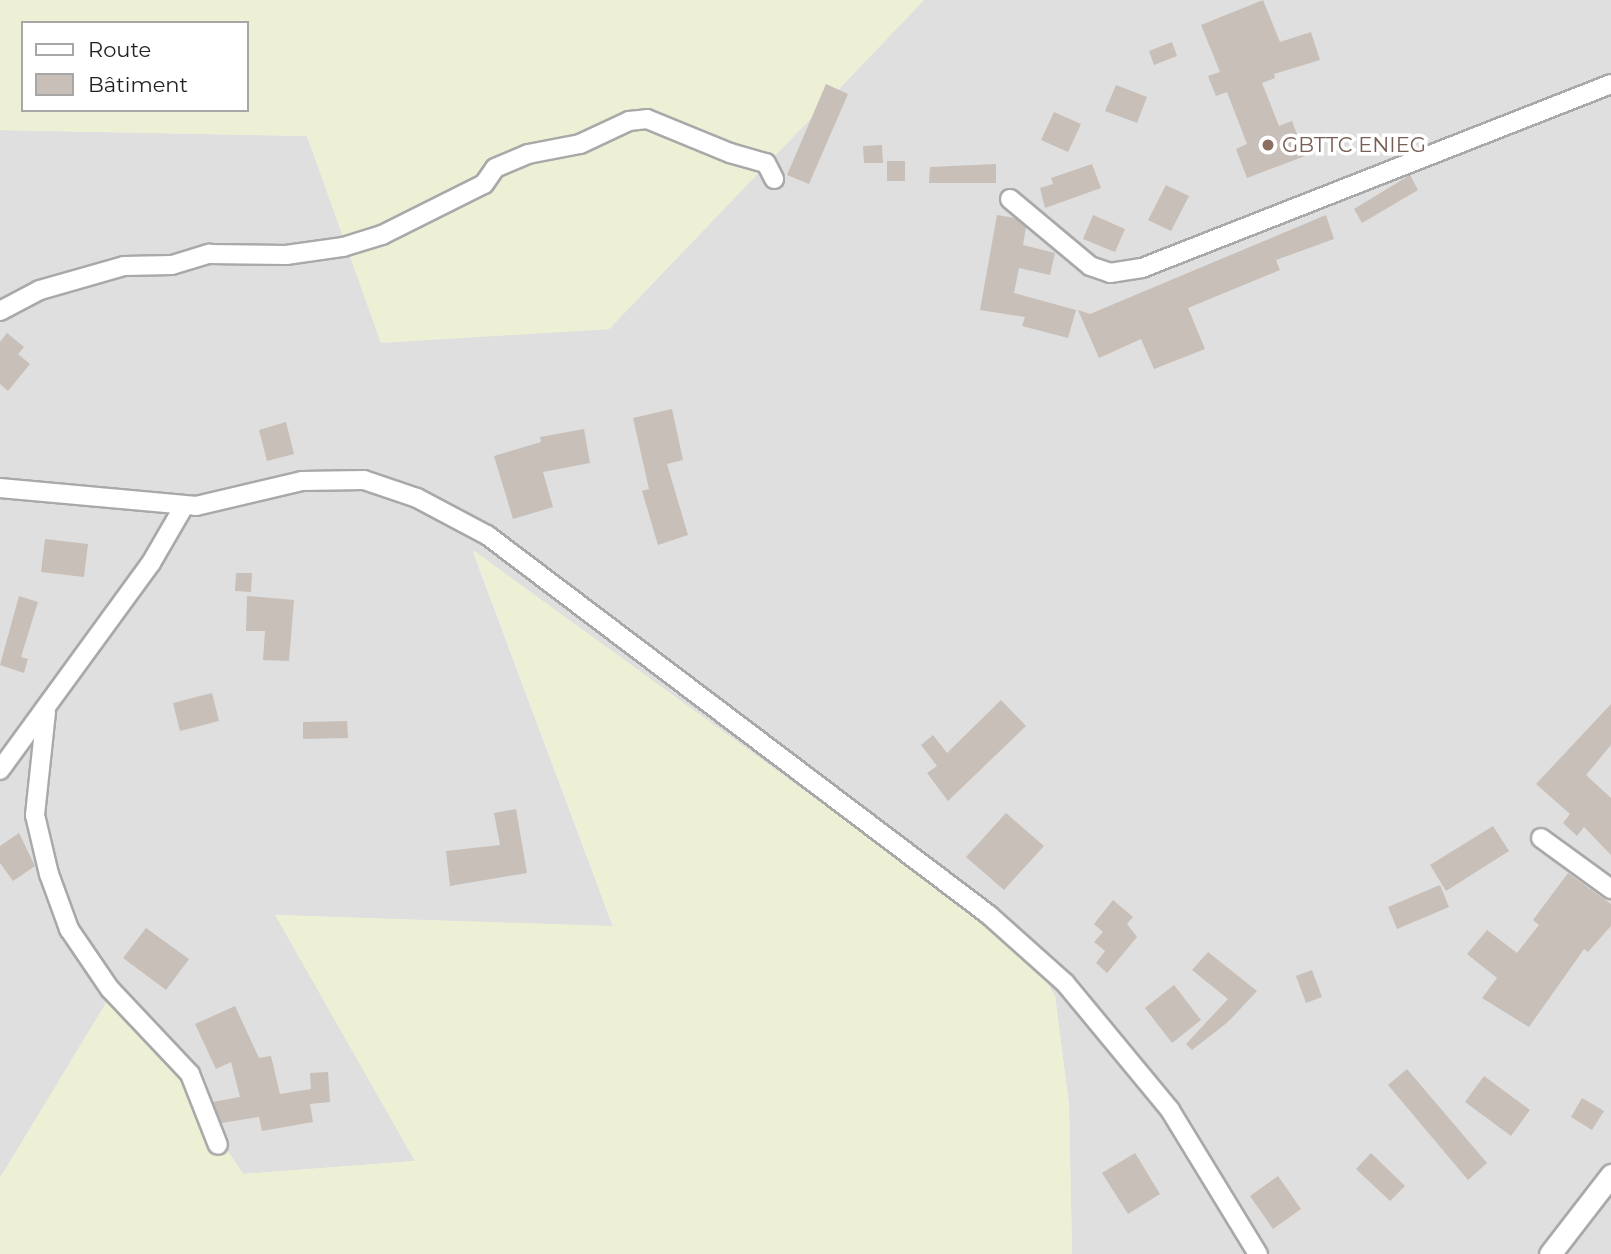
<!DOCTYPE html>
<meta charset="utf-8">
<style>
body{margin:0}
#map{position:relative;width:1611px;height:1254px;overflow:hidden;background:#f2efe9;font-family:Montserrat,sans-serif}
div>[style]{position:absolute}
.residential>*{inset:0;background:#e0dfdf}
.farmland>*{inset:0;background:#eef0d5}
.building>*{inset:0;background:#c7bfb8}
.roads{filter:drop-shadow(2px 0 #a9a9a9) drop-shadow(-2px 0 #a9a9a9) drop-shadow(0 2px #a9a9a9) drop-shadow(0 -2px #a9a9a9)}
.minor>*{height:18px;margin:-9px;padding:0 9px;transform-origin:9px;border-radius:9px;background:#fff}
.tertiary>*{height:21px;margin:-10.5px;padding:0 10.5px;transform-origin:10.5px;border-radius:10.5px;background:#fff}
.dots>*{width:19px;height:19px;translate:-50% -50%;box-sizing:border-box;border:4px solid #fff;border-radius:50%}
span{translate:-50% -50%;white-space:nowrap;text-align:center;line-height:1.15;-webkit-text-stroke:7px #fff;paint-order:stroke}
.education-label{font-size:21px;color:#785e54}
.left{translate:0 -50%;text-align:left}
.legend{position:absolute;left:21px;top:21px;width:228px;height:91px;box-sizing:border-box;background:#fff;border:2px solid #a7a7a7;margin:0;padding:9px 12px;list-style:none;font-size:21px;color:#222}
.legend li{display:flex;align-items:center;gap:14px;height:35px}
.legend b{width:35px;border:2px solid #a7a7a7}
</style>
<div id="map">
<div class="residential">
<i style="clip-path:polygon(924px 0,1611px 0,1611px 1254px,1072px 1254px,1069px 1105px,1055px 996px,1030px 954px,473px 552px,613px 927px,276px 915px,415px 1161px,243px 1174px,118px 984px,0 1178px,0 130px,307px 136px,381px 342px,609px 329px)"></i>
</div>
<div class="farmland">
<i style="clip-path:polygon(evenodd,0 0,924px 0,609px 329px,381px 343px,307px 136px,0 130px,0 0,23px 23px,247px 23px,247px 110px,23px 110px,23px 23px)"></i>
<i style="clip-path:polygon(473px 550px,1030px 954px,1055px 996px,1069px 1105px,1072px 1254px,0 1254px,0 1178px,118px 983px,243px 1174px,415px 1161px,275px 915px,613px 926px)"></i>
</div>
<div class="building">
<i style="clip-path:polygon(1263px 0,1280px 42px,1311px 32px,1320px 60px,1274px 74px,1275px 78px,1262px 83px,1279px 126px,1292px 121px,1305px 156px,1247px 178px,1236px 149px,1247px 144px,1227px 92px,1216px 96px,1208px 76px,1220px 72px,1201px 25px)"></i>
<i style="clip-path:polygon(1172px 42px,1177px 56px,1154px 65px,1149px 51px)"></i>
<i style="clip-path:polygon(826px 84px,848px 94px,809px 184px,787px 175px)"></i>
<i style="clip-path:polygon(1116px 85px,1147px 97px,1137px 123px,1105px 111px)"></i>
<i style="clip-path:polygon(1054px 112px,1081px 124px,1068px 152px,1041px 140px)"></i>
<i style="clip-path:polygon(882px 145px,883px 163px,864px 163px,863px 146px)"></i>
<i style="clip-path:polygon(887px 161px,905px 161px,905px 181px,887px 181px)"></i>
<i style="clip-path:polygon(996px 164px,996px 183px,929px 183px,930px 167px)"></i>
<i style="clip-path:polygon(1092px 164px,1101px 188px,1045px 208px,1040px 188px,1053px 184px,1051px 178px)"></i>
<i style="clip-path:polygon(1410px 175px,1418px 190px,1362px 223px,1354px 209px)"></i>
<i style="clip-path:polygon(1166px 185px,1189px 196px,1171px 231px,1148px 220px)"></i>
<i style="clip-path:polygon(997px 215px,1015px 218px,1026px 227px,1023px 245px,1055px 253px,1050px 275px,1019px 268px,1014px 293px,1076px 310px,1068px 338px,1022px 326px,1025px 317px,980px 310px)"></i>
<i style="clip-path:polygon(1093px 215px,1125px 229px,1115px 252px,1083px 239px)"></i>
<i style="clip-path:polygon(1326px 215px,1334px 239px,1276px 260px,1280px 270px,1188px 308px,1205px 349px,1154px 369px,1141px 339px,1099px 358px,1078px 310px,1090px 314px)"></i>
<i style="clip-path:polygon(7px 333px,24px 347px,18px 354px,30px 364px,8px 391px,0 384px,0 342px)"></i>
<i style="clip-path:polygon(672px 409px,683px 460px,667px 464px,688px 535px,658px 545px,642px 491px,649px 489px,633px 418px)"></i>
<i style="clip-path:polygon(286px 422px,294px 454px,267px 461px,259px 430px)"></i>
<i style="clip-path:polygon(584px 429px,590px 463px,543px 472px,553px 507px,513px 519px,494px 456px,541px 442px,540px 437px)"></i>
<i style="clip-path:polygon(45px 539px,88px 544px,84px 577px,41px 572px)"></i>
<i style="clip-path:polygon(236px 573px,252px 573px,251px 592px,235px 591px)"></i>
<i style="clip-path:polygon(19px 596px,38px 602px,21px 657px,28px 659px,24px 673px,0 665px)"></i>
<i style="clip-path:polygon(247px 596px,294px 600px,289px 661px,263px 660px,265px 631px,246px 631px)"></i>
<i style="clip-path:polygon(212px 693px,219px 721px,180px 731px,173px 703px)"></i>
<i style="clip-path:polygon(1001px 700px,1026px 726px,948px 801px,927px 773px,937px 766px,921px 745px,933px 735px,947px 753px)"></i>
<i style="clip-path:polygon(1611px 704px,1611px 745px,1586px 775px,1611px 798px,1611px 855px,1584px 827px,1577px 836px,1563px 823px,1570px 814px,1536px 784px)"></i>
<i style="clip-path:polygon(347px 721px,348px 738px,303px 739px,303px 722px)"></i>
<i style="clip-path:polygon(516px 809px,527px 873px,450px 886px,446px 851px,500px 845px,494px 813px)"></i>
<i style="clip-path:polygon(1006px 813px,1044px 846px,1004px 890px,966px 857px)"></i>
<i style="clip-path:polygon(1493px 826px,1509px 851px,1446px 891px,1430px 865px)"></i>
<i style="clip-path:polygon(19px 833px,35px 866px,13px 881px,0 863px,0 846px)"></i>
<i style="clip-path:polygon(1568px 873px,1611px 904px,1611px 926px,1588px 952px,1584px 949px,1529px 1027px,1482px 998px,1497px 978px,1467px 954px,1487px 930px,1517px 953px,1539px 925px,1533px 920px)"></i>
<i style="clip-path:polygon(1440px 885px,1449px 907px,1397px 929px,1388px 907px)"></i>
<i style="clip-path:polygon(1113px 900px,1133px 917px,1127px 924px,1137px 937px,1107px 973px,1096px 963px,1105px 951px,1094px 942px,1103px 932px,1094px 924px)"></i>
<i style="clip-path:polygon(146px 928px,189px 959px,166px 990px,123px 958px)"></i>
<i style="clip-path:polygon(1208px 952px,1257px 991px,1228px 1022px,1192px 1050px,1186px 1044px,1228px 999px,1192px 970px)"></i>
<i style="clip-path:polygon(1312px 970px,1322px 997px,1306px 1003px,1296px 976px)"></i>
<i style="clip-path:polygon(1174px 985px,1201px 1020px,1172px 1043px,1145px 1008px)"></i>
<i style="clip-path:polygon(235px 1006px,259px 1058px,271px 1056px,280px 1094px,311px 1089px,310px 1073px,328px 1072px,330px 1102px,310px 1104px,313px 1122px,262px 1131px,259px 1117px,221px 1123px,213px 1102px,240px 1097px,231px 1062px,216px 1069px,195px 1024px)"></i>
<i style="clip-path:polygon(1407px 1069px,1487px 1163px,1468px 1180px,1388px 1085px)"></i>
<i style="clip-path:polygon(1484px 1076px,1530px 1110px,1511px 1136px,1465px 1102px)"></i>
<i style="clip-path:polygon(1582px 1098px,1604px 1111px,1592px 1130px,1571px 1117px)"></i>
<i style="clip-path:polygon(1135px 1153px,1160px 1194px,1128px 1214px,1102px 1173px)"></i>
<i style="clip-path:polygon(1371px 1153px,1405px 1186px,1390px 1201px,1356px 1169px)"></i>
<i style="clip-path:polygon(1278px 1176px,1301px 1209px,1273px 1229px,1250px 1196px)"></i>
</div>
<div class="roads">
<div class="minor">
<i style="left:1010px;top:199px;width:104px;rotate:39.9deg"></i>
<i style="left:1090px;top:266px;width:21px;rotate:19deg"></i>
<i style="left:1110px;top:273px;width:32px;rotate:-9deg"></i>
<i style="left:1142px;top:268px;width:504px;rotate:-21.42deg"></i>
<i style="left:0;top:311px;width:45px;rotate:-27.7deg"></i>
<i style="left:40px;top:290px;width:87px;rotate:-15.9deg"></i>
<i style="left:124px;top:266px;width:48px;rotate:-1.2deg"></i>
<i style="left:172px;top:265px;width:39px;rotate:-17deg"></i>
<i style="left:209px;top:254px;width:77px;rotate:0.7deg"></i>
<i style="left:286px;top:255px;width:58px;rotate:-8deg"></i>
<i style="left:343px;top:247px;width:41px;rotate:-17.1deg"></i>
<i style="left:382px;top:235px;width:114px;rotate:-26.6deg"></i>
<i style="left:484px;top:184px;width:19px;rotate:-55deg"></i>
<i style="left:495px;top:168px;width:36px;rotate:-23deg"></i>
<i style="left:528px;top:154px;width:53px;rotate:-10.9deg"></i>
<i style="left:580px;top:144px;width:54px;rotate:-25.1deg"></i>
<i style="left:629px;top:121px;width:18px;rotate:-6deg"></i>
<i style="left:647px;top:119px;width:90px;rotate:22.3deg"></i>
<i style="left:730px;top:153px;width:37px;rotate:16deg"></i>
<i style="left:766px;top:163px;width:18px;rotate:63deg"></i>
<i style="left:0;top:488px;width:197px;rotate:5.2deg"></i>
<i style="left:196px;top:506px;width:109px;rotate:-13.3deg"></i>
<i style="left:302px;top:481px;width:62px;rotate:-0.9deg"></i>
<i style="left:364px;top:480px;width:56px;rotate:18.8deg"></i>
<i style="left:417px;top:498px;width:79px;rotate:27.9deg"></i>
<i style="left:487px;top:535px;width:630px;rotate:37.12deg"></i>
<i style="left:989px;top:915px;width:102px;rotate:41.8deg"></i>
<i style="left:1065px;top:983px;width:165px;rotate:50.4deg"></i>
<i style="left:1170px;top:1110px;width:169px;rotate:58.6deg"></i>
<i style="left:46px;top:712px;width:104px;rotate:96.1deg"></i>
<i style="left:35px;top:815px;width:61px;rotate:76.7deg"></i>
<i style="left:49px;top:874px;width:59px;rotate:70deg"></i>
<i style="left:69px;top:929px;width:73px;rotate:55.7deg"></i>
<i style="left:110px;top:989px;width:117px;rotate:46.7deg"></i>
<i style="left:190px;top:1074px;width:76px;rotate:68.5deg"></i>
<i style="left:0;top:770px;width:256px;rotate:-53.9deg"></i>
<i style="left:151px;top:563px;width:66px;rotate:-59.9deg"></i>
<i style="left:1541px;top:838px;width:87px;rotate:36.1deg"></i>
</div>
<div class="tertiary">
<i style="left:1550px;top:1254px;width:100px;rotate:-52.3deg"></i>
</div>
</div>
<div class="dots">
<i style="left:1268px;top:145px;background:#8d6e63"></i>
</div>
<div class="education-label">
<span class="left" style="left:1282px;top:145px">GBTTC ENIEG</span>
</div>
<ul class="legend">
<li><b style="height:9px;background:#fff"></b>Route</li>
<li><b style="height:19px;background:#c7bfb8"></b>Bâtiment</li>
</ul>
</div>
